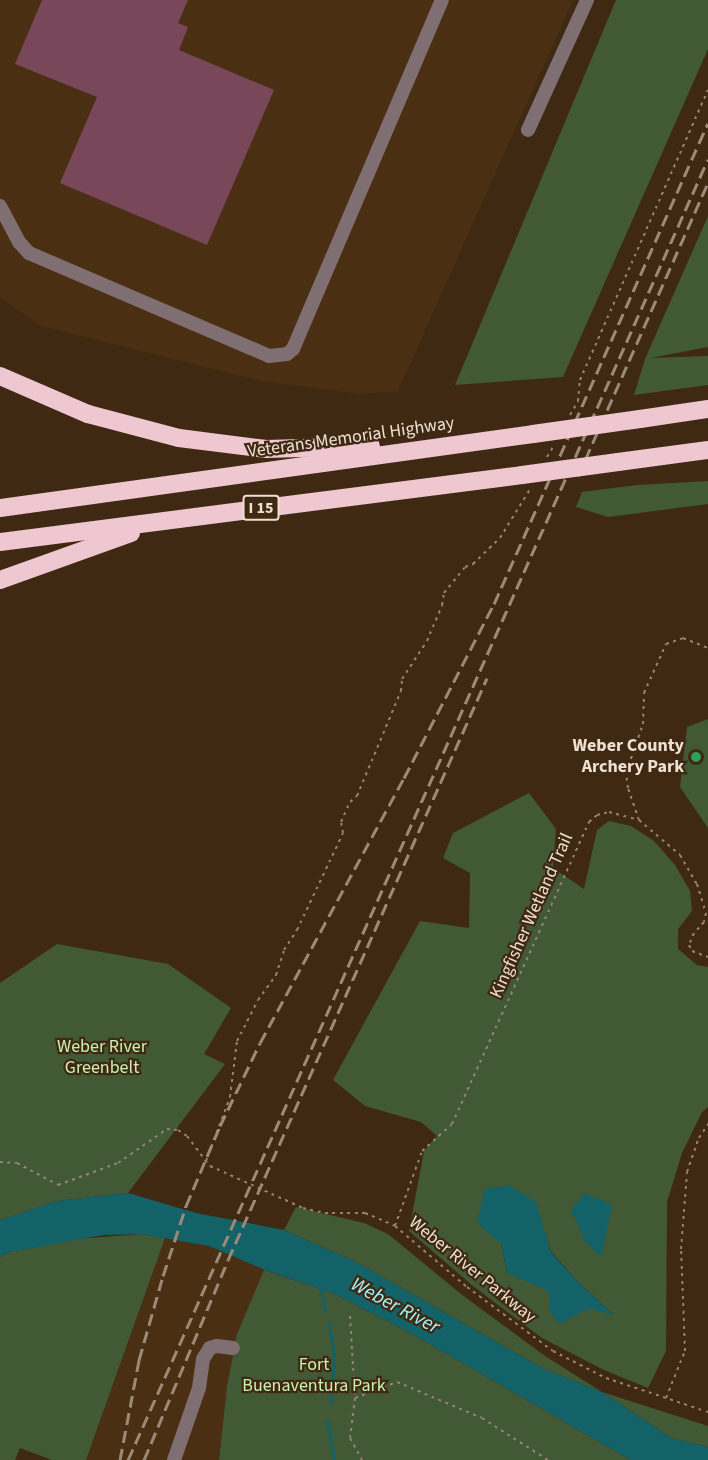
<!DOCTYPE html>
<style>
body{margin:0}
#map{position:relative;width:708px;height:1460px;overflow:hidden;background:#3f2913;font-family:"Source Sans 3",sans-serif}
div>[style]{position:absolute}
.built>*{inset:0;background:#4a2f12}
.green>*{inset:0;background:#425935}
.water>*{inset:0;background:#136267}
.stream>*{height:3px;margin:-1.5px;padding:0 1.5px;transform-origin:1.5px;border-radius:1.5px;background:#136267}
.building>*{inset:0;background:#78475a}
.path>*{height:2px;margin-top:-1px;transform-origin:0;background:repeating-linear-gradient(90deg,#958371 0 3px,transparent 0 7.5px)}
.minor>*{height:14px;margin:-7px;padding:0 7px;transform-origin:7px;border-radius:7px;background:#7f6e72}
.highway>*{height:18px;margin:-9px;padding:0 9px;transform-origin:9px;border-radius:9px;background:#efc7d1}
.rail>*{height:3px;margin-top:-1.5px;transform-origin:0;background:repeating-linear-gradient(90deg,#9b8a78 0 12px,transparent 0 18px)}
.highway-bridge>*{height:18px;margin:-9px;padding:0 9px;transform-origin:9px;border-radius:9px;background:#efc7d1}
.dots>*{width:16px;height:16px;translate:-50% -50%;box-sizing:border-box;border:3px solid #3f2913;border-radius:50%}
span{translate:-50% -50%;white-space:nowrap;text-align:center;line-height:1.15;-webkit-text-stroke:4.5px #3f2913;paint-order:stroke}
.shield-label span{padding:2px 4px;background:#3f2913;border:2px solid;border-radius:4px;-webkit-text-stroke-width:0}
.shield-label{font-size:16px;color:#eee0d3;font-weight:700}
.street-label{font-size:18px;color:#eee0d3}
.poi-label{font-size:18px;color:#eee0d3;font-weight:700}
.right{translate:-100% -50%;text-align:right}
.park-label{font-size:18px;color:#c7f3af}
.water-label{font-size:20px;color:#a2f5fc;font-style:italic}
</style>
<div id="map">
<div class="built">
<i style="clip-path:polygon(0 0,573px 0,398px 391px,359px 394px,261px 381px,41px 326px,0 297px)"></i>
<i style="clip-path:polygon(165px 1238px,209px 1246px,264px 1270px,237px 1334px,227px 1386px,219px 1460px,86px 1460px)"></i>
</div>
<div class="green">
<i style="clip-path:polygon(616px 0,708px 0,708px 49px,563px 377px,455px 385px)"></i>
<i style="clip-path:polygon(708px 216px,708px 347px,650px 358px,708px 356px,708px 385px,634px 395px,645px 359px)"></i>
<i style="clip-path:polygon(708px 481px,708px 504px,608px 517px,576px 507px,582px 492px,637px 485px)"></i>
<i style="clip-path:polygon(708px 719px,708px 828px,680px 787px,687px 727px)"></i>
<i style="clip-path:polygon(evenodd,529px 793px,556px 829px,553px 868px,584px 889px,597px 830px,609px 821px,631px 826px,654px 841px,675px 865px,690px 891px,692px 911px,678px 929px,678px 949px,697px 965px,708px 967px,708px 1107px,702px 1112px,682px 1153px,667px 1202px,666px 1351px,648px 1388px,604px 1370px,542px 1338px,473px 1286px,409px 1231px,424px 1151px,437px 1136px,421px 1122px,365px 1106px,333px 1080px,420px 921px,469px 928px,470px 873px,443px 858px,453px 833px,529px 793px,535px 1202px,551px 1251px,576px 1280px,614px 1315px,507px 1273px,501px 1244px,535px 1202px)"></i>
<i style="clip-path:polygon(57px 944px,168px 964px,231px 1008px,204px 1054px,225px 1064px,128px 1193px,57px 1201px,0 1220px,0 983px)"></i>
<i style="clip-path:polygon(296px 1207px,364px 1223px,388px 1234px,461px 1294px,545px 1356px,602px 1392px,708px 1426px,708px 1447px,671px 1438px,602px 1392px,544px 1369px,356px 1262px,284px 1230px)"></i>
<i style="clip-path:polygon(141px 1234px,165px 1238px,86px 1460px,52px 1460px,20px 1448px,15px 1460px,0 1460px,0 1257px,9px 1252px,77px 1239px)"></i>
<i style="clip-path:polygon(264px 1270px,335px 1294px,414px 1335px,631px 1460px,219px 1460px,227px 1386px,237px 1334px)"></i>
</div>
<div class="water">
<i style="clip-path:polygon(509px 1185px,536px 1202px,551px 1252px,576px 1280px,615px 1316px,590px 1308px,559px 1324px,549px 1309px,549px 1291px,507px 1273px,501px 1244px,477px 1223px,485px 1189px)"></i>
<i style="clip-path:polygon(128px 1193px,196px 1213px,284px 1230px,356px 1262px,544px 1369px,602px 1392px,671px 1438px,708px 1447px,708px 1460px,631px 1460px,414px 1335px,335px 1294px,265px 1270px,209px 1246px,141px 1234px,104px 1235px,9px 1252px,0 1257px,0 1220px,57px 1201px)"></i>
<i style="clip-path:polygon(585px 1193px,612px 1205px,601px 1257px,585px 1241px,571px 1210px)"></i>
</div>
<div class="stream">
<i style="left:320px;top:1288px;width:23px;rotate:77deg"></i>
<i style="left:329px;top:1323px;width:31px;rotate:81deg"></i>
<i style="left:334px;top:1354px;width:49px;rotate:93.5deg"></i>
<i style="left:327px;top:1420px;width:41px;rotate:80.1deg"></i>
</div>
<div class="building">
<i style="clip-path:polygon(42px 0,188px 0,178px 23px,188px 27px,179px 50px,274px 90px,207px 245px,60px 183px,97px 97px,15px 64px)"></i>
</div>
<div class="path">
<i style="left:570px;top:415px;width:16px;rotate:-60deg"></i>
<i style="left:578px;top:401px;width:21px;rotate:-85deg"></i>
<i style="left:580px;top:380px;width:317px;rotate:-66.2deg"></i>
<i style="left:547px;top:457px;width:12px;rotate:-59deg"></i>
<i style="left:639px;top:820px;width:34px;rotate:-109deg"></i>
<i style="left:628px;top:788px;width:15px;rotate:-98deg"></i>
<i style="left:626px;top:773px;width:52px;rotate:-70.9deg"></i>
<i style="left:643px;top:724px;width:31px;rotate:-88deg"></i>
<i style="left:644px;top:693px;width:54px;rotate:-65.8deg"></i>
<i style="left:666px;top:644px;width:18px;rotate:-19deg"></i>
<i style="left:683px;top:638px;width:27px;rotate:22deg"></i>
<i style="left:206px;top:1161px;width:68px;rotate:-69.4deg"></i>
<i style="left:230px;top:1097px;width:56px;rotate:-82.9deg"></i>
<i style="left:237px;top:1041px;width:46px;rotate:-62.9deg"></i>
<i style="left:258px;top:1000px;width:31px;rotate:-54deg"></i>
<i style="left:276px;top:975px;width:26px;rotate:-72deg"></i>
<i style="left:284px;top:950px;width:24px;rotate:-57deg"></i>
<i style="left:297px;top:930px;width:107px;rotate:-64.6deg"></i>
<i style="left:343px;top:833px;width:11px;rotate:-100deg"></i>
<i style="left:341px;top:822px;width:22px;rotate:-66deg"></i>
<i style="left:350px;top:802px;width:9px;rotate:-41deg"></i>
<i style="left:357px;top:796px;width:114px;rotate:-67.3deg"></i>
<i style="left:401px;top:691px;width:12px;rotate:-85deg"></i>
<i style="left:402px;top:679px;width:45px;rotate:-56.7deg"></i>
<i style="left:427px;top:641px;width:39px;rotate:-67deg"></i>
<i style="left:442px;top:605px;width:12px;rotate:-81deg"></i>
<i style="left:444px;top:593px;width:33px;rotate:-51deg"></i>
<i style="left:465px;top:567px;width:9px;rotate:-21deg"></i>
<i style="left:473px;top:564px;width:37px;rotate:-44deg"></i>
<i style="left:500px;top:538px;width:57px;rotate:-58.5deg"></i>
<i style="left:0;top:1162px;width:17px;rotate:3deg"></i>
<i style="left:17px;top:1163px;width:47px;rotate:28.2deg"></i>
<i style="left:58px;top:1185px;width:64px;rotate:-20.1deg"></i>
<i style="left:118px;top:1163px;width:60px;rotate:-34.8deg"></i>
<i style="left:167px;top:1129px;width:11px;rotate:5deg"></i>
<i style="left:178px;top:1130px;width:11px;rotate:34deg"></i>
<i style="left:187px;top:1136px;width:38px;rotate:53deg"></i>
<i style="left:210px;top:1166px;width:102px;rotate:24.3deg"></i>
<i style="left:303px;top:1208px;width:23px;rotate:13deg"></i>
<i style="left:325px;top:1213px;width:40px"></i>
<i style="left:365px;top:1213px;width:33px;rotate:23deg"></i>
<i style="left:395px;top:1226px;width:94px;rotate:40.3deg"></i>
<i style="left:467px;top:1287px;width:107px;rotate:36.7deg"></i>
<i style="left:553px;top:1351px;width:59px;rotate:27deg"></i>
<i style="left:606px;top:1378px;width:108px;rotate:18.4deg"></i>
<i style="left:395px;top:1226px;width:80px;rotate:-70.2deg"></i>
<i style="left:422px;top:1151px;width:40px;rotate:-42deg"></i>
<i style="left:452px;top:1124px;width:332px;rotate:-65.6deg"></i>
<i style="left:589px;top:822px;width:11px;rotate:-41deg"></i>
<i style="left:597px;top:815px;width:12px;rotate:-14deg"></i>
<i style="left:609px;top:812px;width:31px;rotate:15deg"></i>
<i style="left:639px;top:820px;width:54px;rotate:40.5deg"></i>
<i style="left:680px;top:855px;width:34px;rotate:60deg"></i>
<i style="left:697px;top:884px;width:30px;rotate:73deg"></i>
<i style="left:706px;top:913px;width:9px;rotate:103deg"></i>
<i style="left:704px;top:922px;width:15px;rotate:132deg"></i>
<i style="left:694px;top:933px;width:13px;rotate:113deg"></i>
<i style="left:689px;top:945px;width:7px;rotate:63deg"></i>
<i style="left:692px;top:951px;width:17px;rotate:21deg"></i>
<i style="left:350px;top:1316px;width:82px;rotate:86.5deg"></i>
<i style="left:355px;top:1398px;width:40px;rotate:97.1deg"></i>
<i style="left:350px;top:1438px;width:25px;rotate:61deg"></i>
<i style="left:355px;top:1398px;width:45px;rotate:-20.9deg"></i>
<i style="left:397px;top:1382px;width:92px;rotate:23deg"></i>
<i style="left:482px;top:1418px;width:78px;rotate:32.5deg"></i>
<i style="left:666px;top:1398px;width:51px;rotate:-68deg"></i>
<i style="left:685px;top:1351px;width:102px;rotate:-92.2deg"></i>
<i style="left:681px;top:1249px;width:77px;rotate:-85.5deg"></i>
<i style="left:687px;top:1172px;width:36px;rotate:-71deg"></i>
<i style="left:699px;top:1138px;width:17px;rotate:-57deg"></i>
</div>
<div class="minor">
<i style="left:528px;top:130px;width:143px;rotate:-65.6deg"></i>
<i style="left:0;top:206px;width:41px;rotate:62.2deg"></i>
<i style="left:19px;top:242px;width:15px;rotate:48deg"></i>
<i style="left:29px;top:253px;width:261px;rotate:23.2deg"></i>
<i style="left:269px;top:356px;width:18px;rotate:-6deg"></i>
<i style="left:287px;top:354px;width:8px;rotate:-40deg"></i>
<i style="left:293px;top:349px;width:379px;rotate:-66.9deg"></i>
<i style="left:174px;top:1460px;width:76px;rotate:-70.9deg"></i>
<i style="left:199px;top:1388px;width:29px;rotate:-82deg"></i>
<i style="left:203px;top:1359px;width:13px;rotate:-58deg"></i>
<i style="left:210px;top:1348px;width:7px;rotate:-16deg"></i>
<i style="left:217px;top:1346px;width:16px;rotate:7deg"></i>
</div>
<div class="highway">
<i style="left:0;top:376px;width:96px;rotate:23.4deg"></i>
<i style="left:88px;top:414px;width:94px;rotate:14.8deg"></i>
<i style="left:179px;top:438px;width:88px;rotate:7.2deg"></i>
<i style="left:266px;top:449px;width:105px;rotate:-1.6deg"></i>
<i style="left:640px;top:419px;width:69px;rotate:-8.4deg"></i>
<i style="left:618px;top:462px;width:91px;rotate:-7.6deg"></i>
<i style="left:0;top:508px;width:538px;rotate:-7.9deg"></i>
<i style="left:0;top:542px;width:526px;rotate:-7.31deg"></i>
<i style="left:0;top:580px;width:139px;rotate:-19.7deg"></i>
</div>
<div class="rail">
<i style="left:578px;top:476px;width:321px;rotate:-66.1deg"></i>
<i style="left:120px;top:1460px;width:102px;rotate:-79.2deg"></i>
<i style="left:139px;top:1360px;width:87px;rotate:-74.1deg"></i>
<i style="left:163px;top:1276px;width:74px;rotate:-71.8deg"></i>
<i style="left:186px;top:1206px;width:87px;rotate:-67deg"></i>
<i style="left:220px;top:1126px;width:92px;rotate:-64.3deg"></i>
<i style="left:260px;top:1043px;width:302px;rotate:-61.5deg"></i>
<i style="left:404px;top:778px;width:196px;rotate:-62.7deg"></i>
<i style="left:494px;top:604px;width:526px;rotate:-66.02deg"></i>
<i style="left:128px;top:1460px;width:1424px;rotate:-65.97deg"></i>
<i style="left:144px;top:1460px;width:217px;rotate:-67.2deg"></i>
<i style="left:228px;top:1260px;width:637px;rotate:-66.01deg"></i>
</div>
<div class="highway-bridge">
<i style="left:533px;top:434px;width:108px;rotate:-8deg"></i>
<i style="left:522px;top:475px;width:97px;rotate:-7.7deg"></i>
</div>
<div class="dots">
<i style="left:696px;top:757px;background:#2e9e5b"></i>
</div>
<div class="shield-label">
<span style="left:261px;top:508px">I 15</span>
</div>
<div class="street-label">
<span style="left:351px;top:438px;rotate:-8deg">Veterans Memorial Highway</span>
<span style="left:532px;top:916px;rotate:-66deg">Kingfisher Wetland Trail</span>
<span style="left:472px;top:1270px;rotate:39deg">Weber River Parkway</span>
</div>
<div class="poi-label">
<span class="right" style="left:684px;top:757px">Weber County<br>Archery Park</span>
</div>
<div class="park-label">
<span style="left:102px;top:1058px">Weber River<br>Greenbelt</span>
<span style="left:314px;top:1376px">Fort<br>Buenaventura Park</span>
</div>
<div class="water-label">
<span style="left:395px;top:1306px;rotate:28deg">Weber River</span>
</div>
</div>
